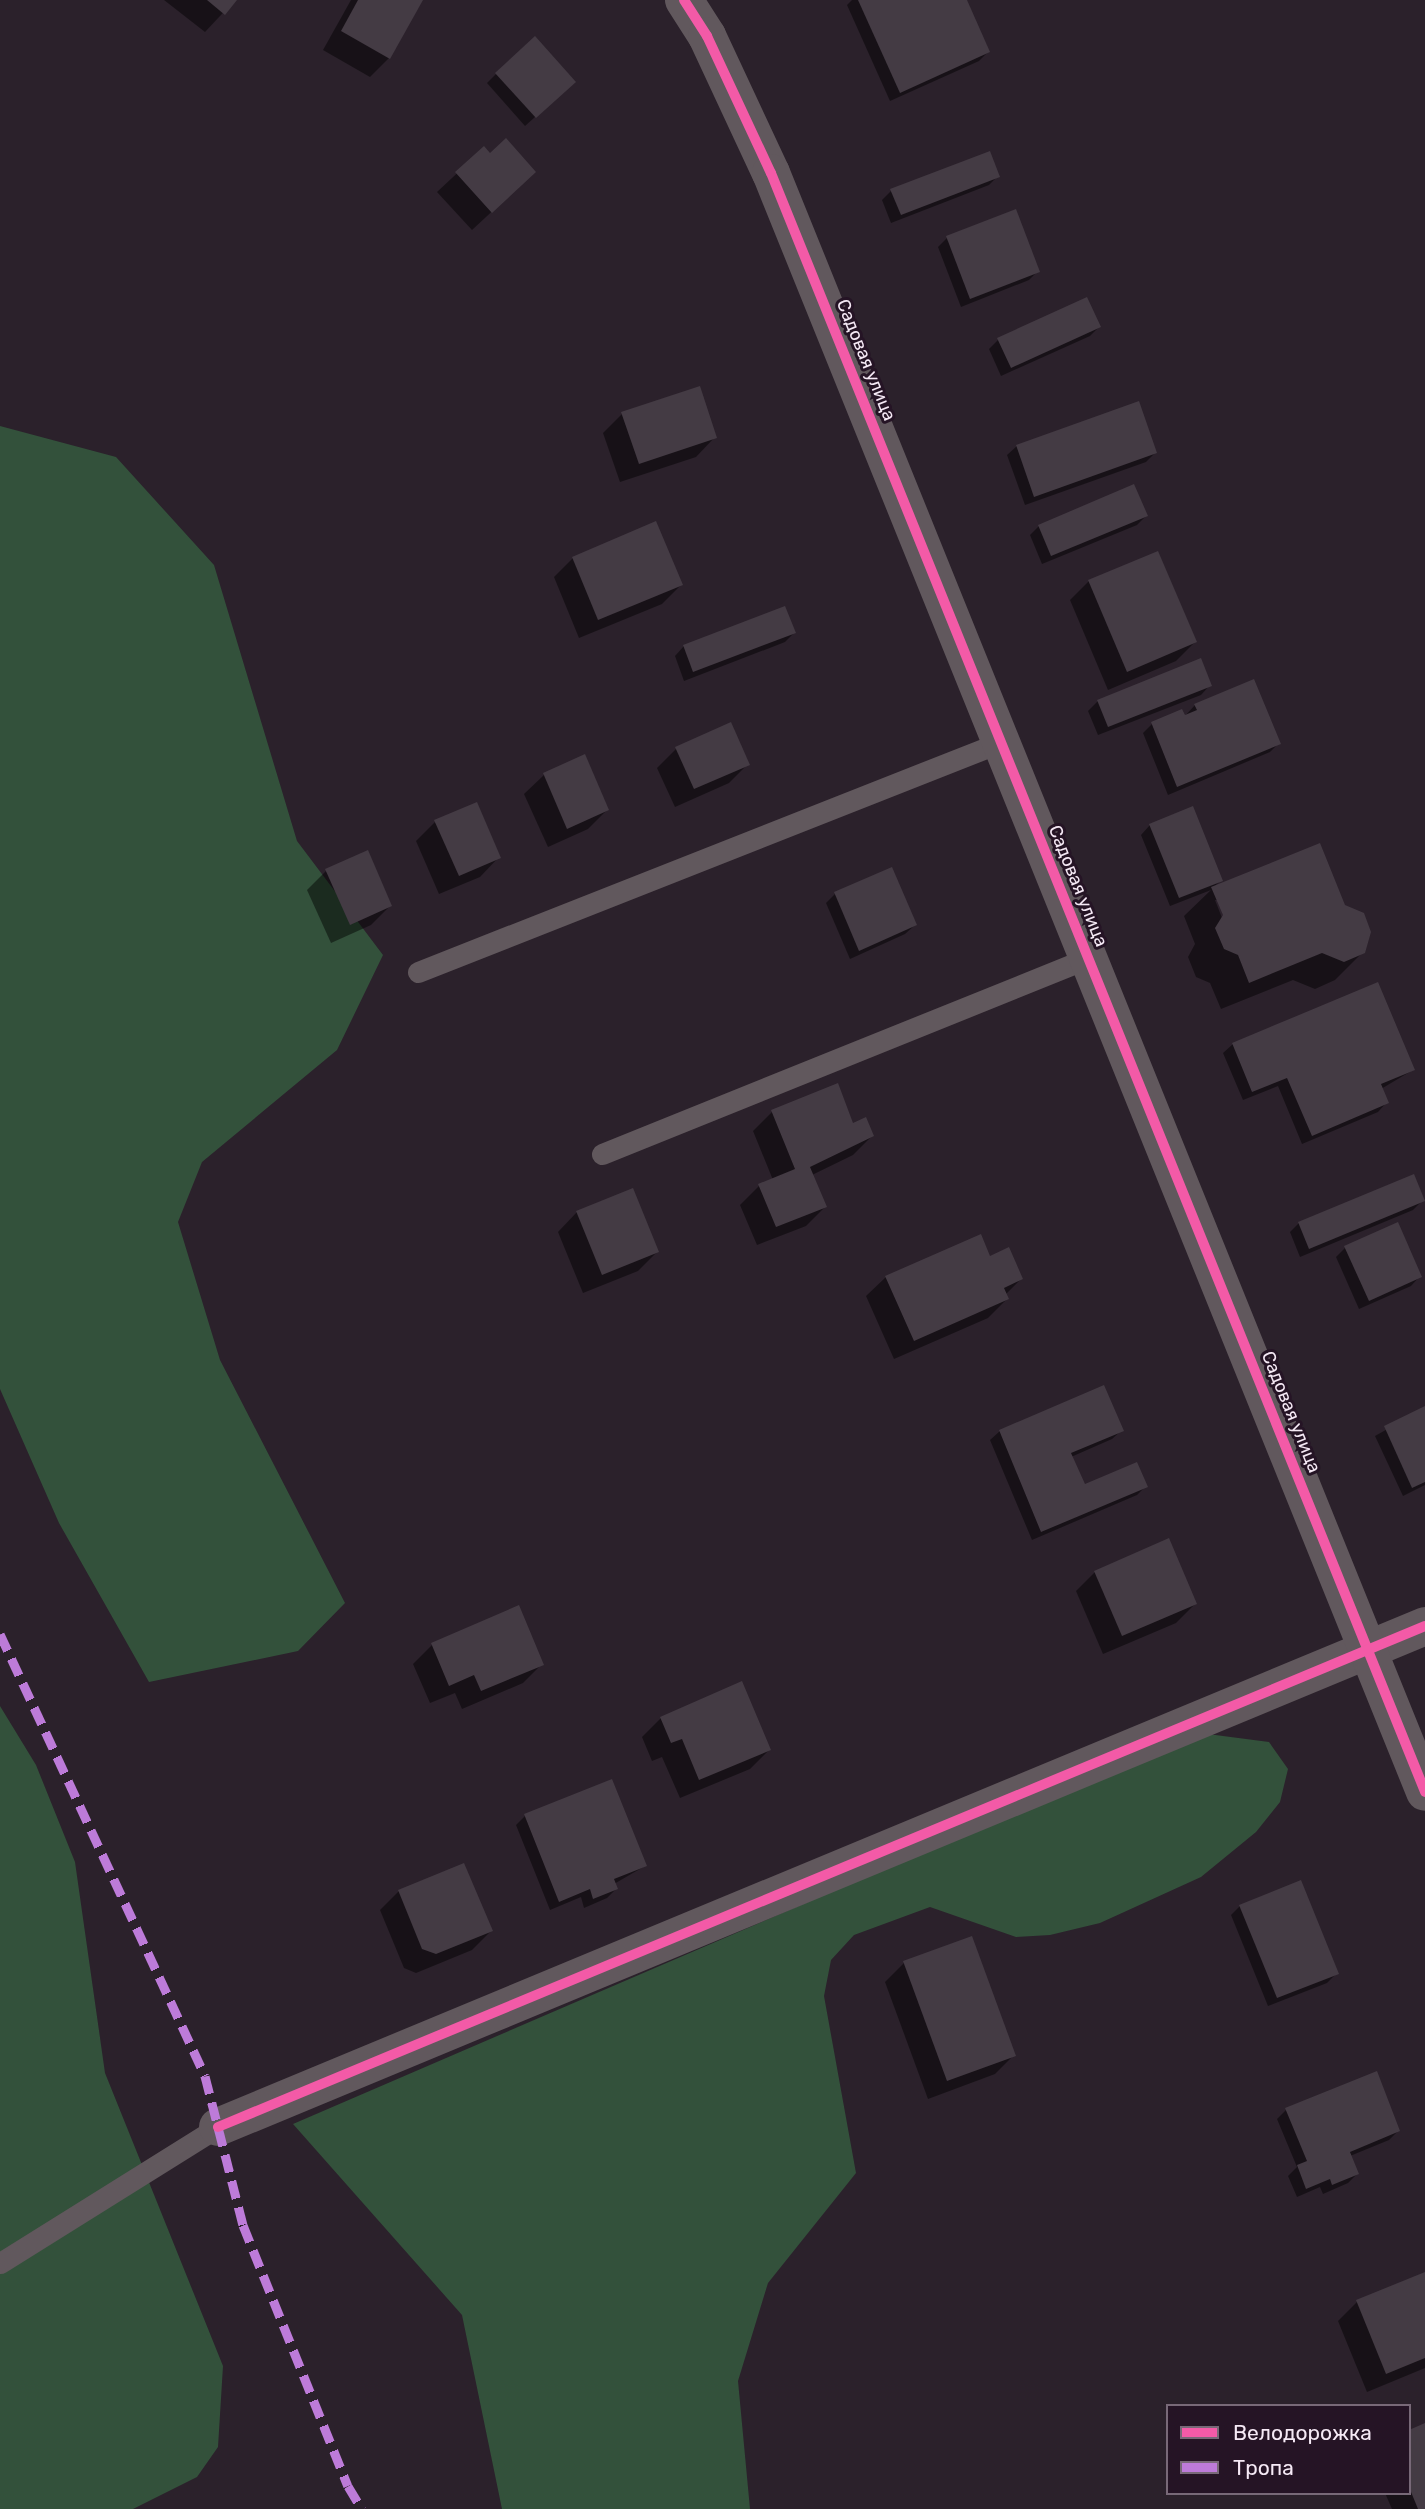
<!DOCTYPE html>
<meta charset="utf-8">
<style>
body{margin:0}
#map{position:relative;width:1425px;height:2509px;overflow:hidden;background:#2b212b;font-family:Rubik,sans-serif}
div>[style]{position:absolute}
.forest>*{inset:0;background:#33513b}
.shadow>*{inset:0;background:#0007}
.building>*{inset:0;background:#443b44}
.service>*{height:21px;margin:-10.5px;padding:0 10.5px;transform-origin:10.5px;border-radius:10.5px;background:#61585d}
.minor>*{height:38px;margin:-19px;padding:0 19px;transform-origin:19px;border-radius:19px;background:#61585d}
.tertiary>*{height:38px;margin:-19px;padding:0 19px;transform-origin:19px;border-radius:19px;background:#61585d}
.quiet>*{height:9px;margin-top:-4.5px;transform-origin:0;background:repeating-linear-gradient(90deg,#bd7bd9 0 18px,transparent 0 27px)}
.cycleway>*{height:10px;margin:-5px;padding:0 5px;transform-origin:5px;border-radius:5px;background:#f35aa7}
span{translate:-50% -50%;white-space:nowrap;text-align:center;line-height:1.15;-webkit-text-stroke:6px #251425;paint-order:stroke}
.street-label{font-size:18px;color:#f5e9f5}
.legend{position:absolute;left:1166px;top:2404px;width:245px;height:91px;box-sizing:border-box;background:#251425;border:2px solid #786978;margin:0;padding:9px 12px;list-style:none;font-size:21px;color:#f5e9f5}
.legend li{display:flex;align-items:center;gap:14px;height:35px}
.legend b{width:35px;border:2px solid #786978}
</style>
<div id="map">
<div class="forest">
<i style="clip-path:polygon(0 426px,116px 457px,214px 565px,297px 841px,383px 955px,337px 1050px,202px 1162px,178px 1222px,220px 1360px,345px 1603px,298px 1651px,149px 1682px,59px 1523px,0 1389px)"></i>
<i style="clip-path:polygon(0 1706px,36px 1765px,75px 1862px,105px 2073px,223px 2366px,218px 2447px,197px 2477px,133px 2509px,0 2509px)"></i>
<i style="clip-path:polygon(1200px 1733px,1269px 1742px,1288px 1769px,1280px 1802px,1256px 1832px,1201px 1877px,1100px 1923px,1050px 1935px,1016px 1937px,930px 1907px,854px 1935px,831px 1960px,824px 1996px,856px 2173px,768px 2283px,738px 2381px,750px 2509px,502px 2509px,462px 2315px,293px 2124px)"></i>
</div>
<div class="shadow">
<i style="clip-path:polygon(164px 0,235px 0,205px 32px)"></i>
<i style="clip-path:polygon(351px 0,421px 0,389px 58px,370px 77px,323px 50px)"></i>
<i style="clip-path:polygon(852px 0,965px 0,988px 52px,979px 61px,890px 101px,847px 5px)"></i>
<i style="clip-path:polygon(496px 74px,564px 91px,525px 126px,487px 83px)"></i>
<i style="clip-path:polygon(483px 149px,514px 191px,472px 230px,437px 192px)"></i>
<i style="clip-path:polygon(998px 176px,989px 185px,891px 223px,882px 200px,891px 191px)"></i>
<i style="clip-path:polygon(947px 238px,1038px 271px,1029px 280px,961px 307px,938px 247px)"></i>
<i style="clip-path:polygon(1099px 327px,1090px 336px,1001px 376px,989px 349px,998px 340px)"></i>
<i style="clip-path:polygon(622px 414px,715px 437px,696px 457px,620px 482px,603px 433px)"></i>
<i style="clip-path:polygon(1017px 446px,1155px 453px,1146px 462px,1025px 505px,1007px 455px)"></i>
<i style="clip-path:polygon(1146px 516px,1137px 525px,1042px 564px,1030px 535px,1039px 526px)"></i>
<i style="clip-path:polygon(573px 558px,681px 585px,662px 604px,579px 638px,554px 577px)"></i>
<i style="clip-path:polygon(1089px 581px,1195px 642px,1176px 661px,1108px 690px,1070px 600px)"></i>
<i style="clip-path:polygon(794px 633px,785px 642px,684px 681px,675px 656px,684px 646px)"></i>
<i style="clip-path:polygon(1210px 685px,1201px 695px,1098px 735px,1088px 711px,1098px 701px)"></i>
<i style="clip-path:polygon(1195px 705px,1279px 743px,1270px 752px,1168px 795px,1143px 733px,1152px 724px,1184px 717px)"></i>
<i style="clip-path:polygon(676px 749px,748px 764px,729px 783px,675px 807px,657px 768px)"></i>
<i style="clip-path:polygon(584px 756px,607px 810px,588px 829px,548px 847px,524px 794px,544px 775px)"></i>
<i style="clip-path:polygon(435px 822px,499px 857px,480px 877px,439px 894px,416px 841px)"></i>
<i style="clip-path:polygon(evenodd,1150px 825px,1221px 880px,1213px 888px,1363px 952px,1335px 980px,1315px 989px,1293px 980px,1221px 1009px,1210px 983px,1196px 977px,1188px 957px,1195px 944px,1184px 916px,1211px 890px,1170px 906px,1141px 835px,1150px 825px,1215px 900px,1219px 900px,1227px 922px,1224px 923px,1215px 900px)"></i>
<i style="clip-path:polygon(326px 871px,390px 906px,371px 925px,331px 943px,307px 890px)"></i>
<i style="clip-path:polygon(835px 894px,915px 925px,905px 934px,850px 959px,826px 903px)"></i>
<i style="clip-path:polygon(1233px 1044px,1413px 1070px,1381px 1089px,1387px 1102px,1378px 1112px,1302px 1144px,1278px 1086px,1243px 1100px,1223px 1053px)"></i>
<i style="clip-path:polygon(772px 1112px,852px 1125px,872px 1136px,853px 1155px,812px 1175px,825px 1207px,806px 1226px,757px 1245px,740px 1205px,759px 1186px,773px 1180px,753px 1131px)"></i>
<i style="clip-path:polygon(1423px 1200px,1413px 1210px,1300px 1257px,1290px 1232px,1299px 1223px)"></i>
<i style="clip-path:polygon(577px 1212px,657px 1252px,638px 1271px,583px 1293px,558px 1232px)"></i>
<i style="clip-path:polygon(1345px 1248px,1420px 1276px,1411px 1286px,1359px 1309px,1336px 1257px)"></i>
<i style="clip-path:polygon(989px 1258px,1021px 1279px,1005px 1295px,1007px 1299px,988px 1318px,894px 1359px,866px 1296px,886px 1277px)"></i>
<i style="clip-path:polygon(1425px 1408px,1425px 1485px,1403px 1496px,1375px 1436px)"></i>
<i style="clip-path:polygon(1122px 1430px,1112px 1439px,1071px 1457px,1084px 1487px,1146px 1486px,1137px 1495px,1032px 1540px,990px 1440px,1000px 1431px)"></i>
<i style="clip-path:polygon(1095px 1572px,1195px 1604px,1176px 1623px,1103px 1654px,1076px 1591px)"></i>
<i style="clip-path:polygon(432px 1645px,542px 1664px,523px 1683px,462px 1709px,455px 1693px,430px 1703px,413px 1664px)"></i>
<i style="clip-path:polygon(661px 1718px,769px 1750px,750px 1769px,680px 1798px,662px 1757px,652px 1761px,642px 1737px)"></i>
<i style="clip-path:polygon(525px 1816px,645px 1866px,614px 1884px,616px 1889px,607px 1898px,584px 1908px,581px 1897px,550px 1910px,516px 1825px)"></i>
<i style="clip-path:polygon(399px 1891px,491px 1931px,472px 1950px,416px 1973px,404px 1968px,380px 1910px)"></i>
<i style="clip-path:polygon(1240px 1906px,1337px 1973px,1327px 1983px,1268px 2006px,1231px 1915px)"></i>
<i style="clip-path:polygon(904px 1963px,1014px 2055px,995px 2074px,928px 2099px,885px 1982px)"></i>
<i style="clip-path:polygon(1286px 2110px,1398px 2131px,1389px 2140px,1350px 2156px,1357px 2174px,1348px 2183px,1323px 2194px,1320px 2187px,1297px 2197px,1288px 2176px,1297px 2167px,1277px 2119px)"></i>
<i style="clip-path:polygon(1425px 2274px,1425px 2368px,1367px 2392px,1338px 2321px,1357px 2302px)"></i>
<i style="clip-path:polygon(1425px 2425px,1425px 2509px,1392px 2509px,1385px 2493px,1409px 2493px,1409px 2432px)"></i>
</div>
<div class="building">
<i style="clip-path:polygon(207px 0,237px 0,225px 15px)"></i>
<i style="clip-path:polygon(358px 0,423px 0,390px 59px,341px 31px)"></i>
<i style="clip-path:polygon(858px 0,967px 0,990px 52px,900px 93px)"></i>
<i style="clip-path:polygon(535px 36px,576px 82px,536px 118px,495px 73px)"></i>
<i style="clip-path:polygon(506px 138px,536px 172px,492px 213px,455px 172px,484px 146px,490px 153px)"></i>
<i style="clip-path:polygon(990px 151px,1000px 177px,901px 215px,890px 189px)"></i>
<i style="clip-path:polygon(1016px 209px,1040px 272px,970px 299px,946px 236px)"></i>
<i style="clip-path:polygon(1087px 297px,1101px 327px,1011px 368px,997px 338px)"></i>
<i style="clip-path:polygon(700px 386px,717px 438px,639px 464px,621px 412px)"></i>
<i style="clip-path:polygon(1139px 401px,1157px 453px,1034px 497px,1016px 445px)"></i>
<i style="clip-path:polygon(1134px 484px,1148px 516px,1051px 556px,1038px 525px)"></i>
<i style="clip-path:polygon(656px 521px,683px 585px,598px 620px,572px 557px)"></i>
<i style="clip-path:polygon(1158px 551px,1197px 642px,1127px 672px,1088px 580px)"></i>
<i style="clip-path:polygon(785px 606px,796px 633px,693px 672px,683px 645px)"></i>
<i style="clip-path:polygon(1201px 658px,1212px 686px,1108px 727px,1097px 700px)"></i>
<i style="clip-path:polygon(1254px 679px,1281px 744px,1177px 787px,1151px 722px,1182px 709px,1185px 715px,1197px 710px,1194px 704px)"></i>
<i style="clip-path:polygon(731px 722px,750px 765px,694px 789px,675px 747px)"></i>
<i style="clip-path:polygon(585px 754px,609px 810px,567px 829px,543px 773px)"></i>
<i style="clip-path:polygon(477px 802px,501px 858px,459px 876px,434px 820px)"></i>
<i style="clip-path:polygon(1193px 806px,1223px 881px,1179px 898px,1149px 824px)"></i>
<i style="clip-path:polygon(1320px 843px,1345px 905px,1364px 913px,1371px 932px,1365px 953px,1344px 962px,1322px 953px,1249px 983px,1238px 955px,1224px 949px,1215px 928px,1223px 915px,1211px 887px)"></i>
<i style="clip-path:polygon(368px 850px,392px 906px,350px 925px,325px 869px)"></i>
<i style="clip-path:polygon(892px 867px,917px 925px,859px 951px,834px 892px)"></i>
<i style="clip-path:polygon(1378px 982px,1415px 1070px,1381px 1084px,1389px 1103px,1312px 1136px,1287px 1078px,1252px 1092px,1232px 1043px)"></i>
<i style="clip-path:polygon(838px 1083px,853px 1123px,866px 1117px,874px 1136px,810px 1167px,827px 1207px,776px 1227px,758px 1184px,795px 1169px,771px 1110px)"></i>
<i style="clip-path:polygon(1414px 1174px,1425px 1201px,1309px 1249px,1298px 1222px)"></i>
<i style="clip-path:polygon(633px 1188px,659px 1252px,602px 1275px,576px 1211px)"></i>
<i style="clip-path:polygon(1398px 1222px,1422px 1277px,1369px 1301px,1344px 1246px)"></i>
<i style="clip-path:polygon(981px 1234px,990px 1256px,1009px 1247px,1023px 1279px,1004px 1288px,1009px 1299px,914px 1341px,885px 1276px)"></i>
<i style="clip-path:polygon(1104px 1385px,1124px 1431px,1071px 1453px,1085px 1484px,1137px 1462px,1148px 1487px,1041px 1532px,999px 1430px)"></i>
<i style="clip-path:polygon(1425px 1406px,1425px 1482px,1412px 1488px,1384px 1426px)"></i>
<i style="clip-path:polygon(1169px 1538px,1197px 1604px,1122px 1636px,1094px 1571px)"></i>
<i style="clip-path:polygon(519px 1605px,544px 1665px,481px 1691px,474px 1675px,449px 1686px,431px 1643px)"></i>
<i style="clip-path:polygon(742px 1681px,771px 1750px,699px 1780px,682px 1739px,671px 1743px,660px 1717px)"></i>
<i style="clip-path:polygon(612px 1779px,647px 1866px,614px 1879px,618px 1889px,593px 1899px,590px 1889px,559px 1902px,524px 1814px)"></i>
<i style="clip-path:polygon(464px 1863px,493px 1931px,436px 1954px,422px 1949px,398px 1890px)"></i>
<i style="clip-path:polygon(1301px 1880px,1339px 1974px,1277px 1998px,1239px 1905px)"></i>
<i style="clip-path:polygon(972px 1936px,1016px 2056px,947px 2081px,903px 1961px)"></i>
<i style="clip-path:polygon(1377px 2071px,1400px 2131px,1350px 2152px,1359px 2174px,1332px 2185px,1330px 2179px,1306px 2189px,1297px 2165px,1307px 2161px,1285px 2108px)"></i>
<i style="clip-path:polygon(1425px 2272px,1425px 2358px,1386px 2374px,1356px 2300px)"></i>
<i style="clip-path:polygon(1425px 2423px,1425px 2509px,1418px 2509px,1409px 2487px,1409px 2430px)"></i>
</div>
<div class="service">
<i style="left:418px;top:972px;width:627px;rotate:-21.53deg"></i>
<i style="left:602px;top:1154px;width:524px;rotate:-21.96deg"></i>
<i style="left:0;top:2263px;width:257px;rotate:-32deg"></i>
</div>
<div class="minor">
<i style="left:218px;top:2127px;width:1307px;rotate:-22.54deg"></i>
</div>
<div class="tertiary">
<i style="left:684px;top:0;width:43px;rotate:57.4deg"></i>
<i style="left:707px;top:36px;width:151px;rotate:65deg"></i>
<i style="left:771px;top:173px;width:1746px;rotate:68deg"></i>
</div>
<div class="quiet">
<i style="left:0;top:1634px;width:487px;rotate:65.1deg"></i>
<i style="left:205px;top:2076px;width:154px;rotate:75.7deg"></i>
<i style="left:243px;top:2225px;width:281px;rotate:68.1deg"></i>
<i style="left:348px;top:2486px;width:27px;rotate:59deg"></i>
</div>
<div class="cycleway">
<i style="left:684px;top:0;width:43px;rotate:57.4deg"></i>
<i style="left:707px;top:36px;width:151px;rotate:65deg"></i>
<i style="left:771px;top:173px;width:1746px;rotate:68deg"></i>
<i style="left:218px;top:2127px;width:1307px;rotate:-22.54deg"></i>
</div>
<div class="street-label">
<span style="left:866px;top:360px;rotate:68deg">Садовая улица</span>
<span style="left:1078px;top:886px;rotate:68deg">Садовая улица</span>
<span style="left:1291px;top:1412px;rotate:68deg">Садовая улица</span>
</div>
<ul class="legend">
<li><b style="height:9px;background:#f35aa7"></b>Велодорожка</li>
<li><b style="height:9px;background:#bd7bd9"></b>Тропа</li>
</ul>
</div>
